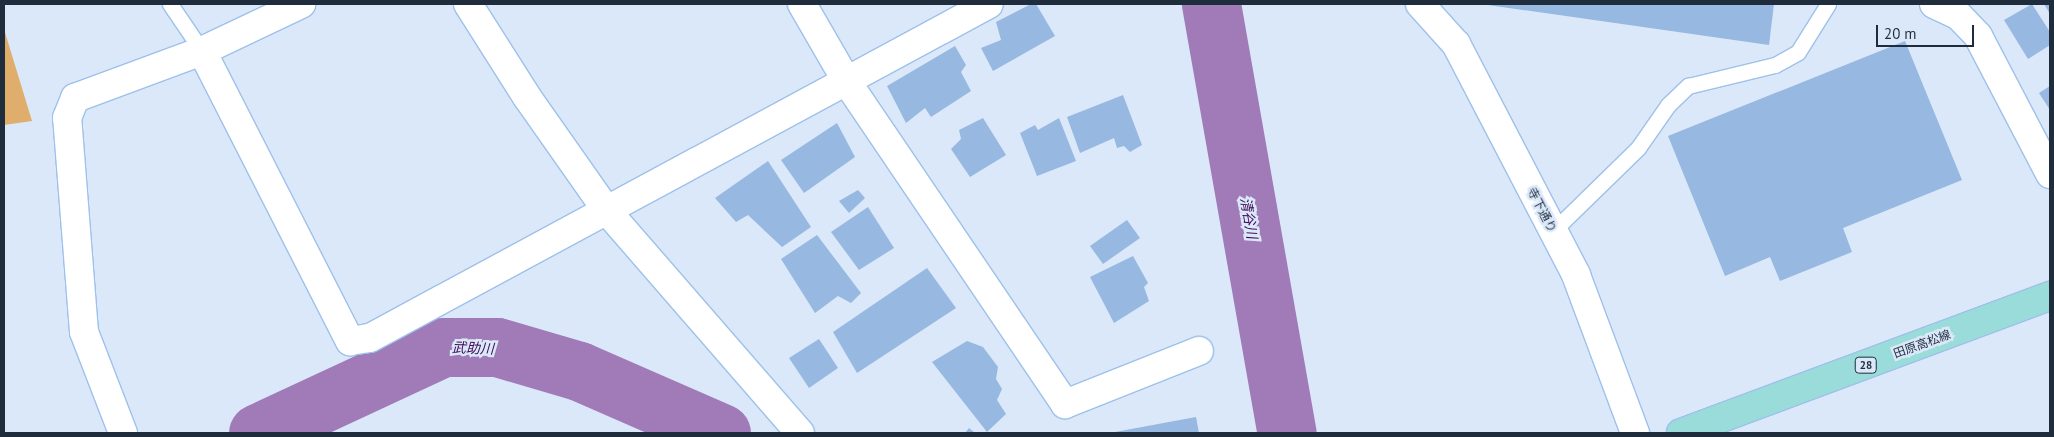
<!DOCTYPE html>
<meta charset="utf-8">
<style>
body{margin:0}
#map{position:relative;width:2054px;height:437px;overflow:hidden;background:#dae8f9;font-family:"PT Sans","Noto Sans JP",sans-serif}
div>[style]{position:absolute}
.forest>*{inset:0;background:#dfae6d}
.river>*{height:59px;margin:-29.5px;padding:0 29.5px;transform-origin:29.5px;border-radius:29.5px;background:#a17ab8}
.building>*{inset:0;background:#96b8e1}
.roads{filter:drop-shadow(1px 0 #9ec1ea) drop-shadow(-1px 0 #9ec1ea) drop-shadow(0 1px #9ec1ea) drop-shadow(0 -1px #9ec1ea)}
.service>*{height:15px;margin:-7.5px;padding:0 7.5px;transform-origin:7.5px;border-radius:7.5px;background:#fff}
.minor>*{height:28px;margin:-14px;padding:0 14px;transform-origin:14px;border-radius:14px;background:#fff}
.tertiary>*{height:28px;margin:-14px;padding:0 14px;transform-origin:14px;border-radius:14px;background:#fff}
.primary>*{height:28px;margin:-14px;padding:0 14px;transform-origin:14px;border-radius:14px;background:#9adcda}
span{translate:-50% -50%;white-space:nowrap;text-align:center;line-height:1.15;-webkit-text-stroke:5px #dae8f9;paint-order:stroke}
.shield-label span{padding:1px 4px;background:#dae8f9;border:1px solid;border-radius:4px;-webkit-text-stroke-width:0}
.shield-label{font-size:11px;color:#1e2c3c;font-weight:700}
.street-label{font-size:12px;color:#1e2c3c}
.water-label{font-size:14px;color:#410957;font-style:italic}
.frame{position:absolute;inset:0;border:5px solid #1e2c3c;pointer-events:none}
.scale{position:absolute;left:1876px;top:25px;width:98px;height:22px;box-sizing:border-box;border:2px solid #1e2c3c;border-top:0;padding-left:6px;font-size:15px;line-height:18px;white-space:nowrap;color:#1e2c3c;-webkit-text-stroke:4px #dae8f9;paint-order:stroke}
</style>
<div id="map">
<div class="forest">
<i style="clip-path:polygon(4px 29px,32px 121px,4px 125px)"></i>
</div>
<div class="river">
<i style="left:1211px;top:4px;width:436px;rotate:80deg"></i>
<i style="left:258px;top:433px;width:204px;rotate:-24.9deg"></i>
<i style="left:443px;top:347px;width:54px"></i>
<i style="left:497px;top:347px;width:85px;rotate:16.3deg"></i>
<i style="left:579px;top:371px;width:155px;rotate:23.6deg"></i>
</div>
<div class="building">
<i style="clip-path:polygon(1031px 4px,1036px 4px,1055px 36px,993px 71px,981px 48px,1001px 40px,996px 22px)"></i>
<i style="clip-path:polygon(1481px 4px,1774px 4px,1769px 45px)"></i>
<i style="clip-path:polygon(2032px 4px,2050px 32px,2050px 45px,2028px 59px,2004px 20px)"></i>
<i style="clip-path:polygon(2044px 4px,2050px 4px,2050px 14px)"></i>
<i style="clip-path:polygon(1905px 41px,1962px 180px,1843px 228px,1852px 252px,1780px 281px,1770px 257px,1725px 276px,1668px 136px)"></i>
<i style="clip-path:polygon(955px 46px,966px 65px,961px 72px,971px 91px,931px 117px,925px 108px,906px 123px,887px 86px)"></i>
<i style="clip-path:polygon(2050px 86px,2050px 110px,2039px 93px)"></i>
<i style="clip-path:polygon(1123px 95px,1142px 145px,1130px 152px,1124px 146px,1117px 148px,1114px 138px,1080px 153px,1067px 117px)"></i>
<i style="clip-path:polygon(983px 118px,1006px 155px,970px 177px,951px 149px,961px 139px,959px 130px)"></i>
<i style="clip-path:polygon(1059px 118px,1076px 161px,1037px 176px,1020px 133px,1035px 125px,1038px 130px)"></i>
<i style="clip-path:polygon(837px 123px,855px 157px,804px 193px,781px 160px)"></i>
<i style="clip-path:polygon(768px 161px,811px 227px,782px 247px,748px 215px,736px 222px,715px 198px)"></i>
<i style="clip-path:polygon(858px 190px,865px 198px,849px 213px,839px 201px)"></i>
<i style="clip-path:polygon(868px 207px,894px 248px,859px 270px,831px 232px)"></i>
<i style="clip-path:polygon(1127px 220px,1140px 238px,1103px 264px,1090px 246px)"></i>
<i style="clip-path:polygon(817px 235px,861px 293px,851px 303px,838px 296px,815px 313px,781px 259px)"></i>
<i style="clip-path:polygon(1133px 256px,1148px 283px,1144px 287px,1149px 301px,1114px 323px,1090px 277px)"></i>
<i style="clip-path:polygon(927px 268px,956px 308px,857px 373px,833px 332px)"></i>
<i style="clip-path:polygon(819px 339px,838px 368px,809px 388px,789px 358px)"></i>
<i style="clip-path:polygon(967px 341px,983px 347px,998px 367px,996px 379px,1002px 389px,997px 400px,1006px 414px,987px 432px,932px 362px)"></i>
<i style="clip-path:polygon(1196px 417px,1199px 433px,1115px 433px,1115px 432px)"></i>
<i style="clip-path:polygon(969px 428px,975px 433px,965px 433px)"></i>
</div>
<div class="roads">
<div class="service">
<i style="left:170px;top:4px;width:57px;rotate:55.8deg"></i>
<i style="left:1553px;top:231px;width:119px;rotate:-44.3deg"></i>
<i style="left:1638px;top:148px;width:52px;rotate:-55.1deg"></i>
<i style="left:1668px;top:105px;width:28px;rotate:-44deg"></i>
<i style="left:1688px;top:86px;width:89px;rotate:-13.6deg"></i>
<i style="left:1775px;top:65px;width:26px;rotate:-29deg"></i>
<i style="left:1798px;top:52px;width:57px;rotate:-58deg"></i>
</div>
<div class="minor">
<i style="left:802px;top:4px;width:90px;rotate:60deg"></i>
<i style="left:847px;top:82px;width:389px;rotate:55.9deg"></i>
<i style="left:1065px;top:404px;width:144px;rotate:-21.6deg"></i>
<i style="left:1420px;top:4px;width:54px;rotate:48deg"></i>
<i style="left:1456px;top:44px;width:260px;rotate:62.5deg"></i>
<i style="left:1576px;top:275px;width:169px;rotate:69.5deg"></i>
<i style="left:1934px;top:4px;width:26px;rotate:25deg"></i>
<i style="left:1958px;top:15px;width:29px;rotate:46deg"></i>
<i style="left:1978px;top:36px;width:156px;rotate:62.4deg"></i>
<i style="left:202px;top:51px;width:326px;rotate:63deg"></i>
<i style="left:350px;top:341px;width:20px;rotate:-9deg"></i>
<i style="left:370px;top:338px;width:703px;rotate:-28.35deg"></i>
<i style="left:123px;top:433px;width:108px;rotate:-111.1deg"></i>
<i style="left:84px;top:332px;width:215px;rotate:-94.5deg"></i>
<i style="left:67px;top:118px;width:22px;rotate:-68deg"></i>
<i style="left:75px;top:98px;width:135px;rotate:-20.3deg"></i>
<i style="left:202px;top:51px;width:110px;rotate:-25.4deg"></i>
</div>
<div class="tertiary">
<i style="left:468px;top:4px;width:110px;rotate:57.6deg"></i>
<i style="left:527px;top:97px;width:139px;rotate:54.9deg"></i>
<i style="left:607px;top:211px;width:294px;rotate:49deg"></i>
</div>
<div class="primary">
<i style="left:1681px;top:433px;width:394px;rotate:-20.4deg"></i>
</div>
</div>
<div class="shield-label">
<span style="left:1866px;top:365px">28</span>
</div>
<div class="street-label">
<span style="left:1542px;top:210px;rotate:63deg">寺下通り</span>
<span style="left:1922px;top:344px;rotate:-20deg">田原高松線</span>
</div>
<div class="water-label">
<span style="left:1249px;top:218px;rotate:80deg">清谷川</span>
<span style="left:473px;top:348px;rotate:2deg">武助川</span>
</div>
<div class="frame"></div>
<div class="scale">20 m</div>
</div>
